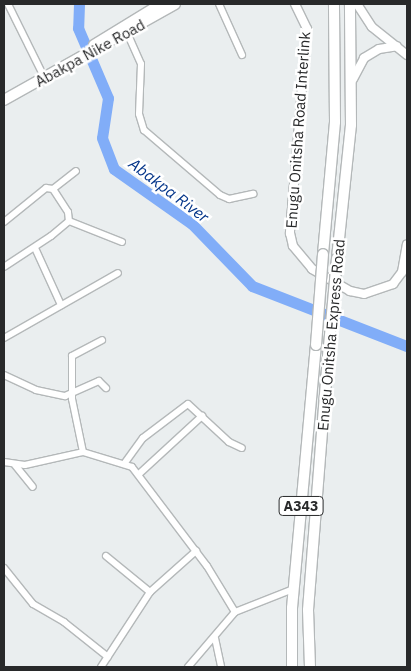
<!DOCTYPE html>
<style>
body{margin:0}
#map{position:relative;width:411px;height:671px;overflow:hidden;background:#eaeeef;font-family:"IBM Plex Sans",sans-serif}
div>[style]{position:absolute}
.river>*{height:11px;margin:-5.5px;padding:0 5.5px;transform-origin:5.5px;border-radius:5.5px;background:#81adf8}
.roads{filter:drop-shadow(1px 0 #b4b8b9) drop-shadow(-1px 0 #b4b8b9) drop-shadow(0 1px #b4b8b9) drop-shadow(0 -1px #b4b8b9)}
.minor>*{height:6px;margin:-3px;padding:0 3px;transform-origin:3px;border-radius:3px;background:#fff}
.tertiary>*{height:8px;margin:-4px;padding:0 4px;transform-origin:4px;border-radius:4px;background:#fff}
.primary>*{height:10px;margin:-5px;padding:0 5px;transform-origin:5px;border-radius:5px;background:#fff}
.trunk>*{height:10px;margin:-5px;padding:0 5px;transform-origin:5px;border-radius:5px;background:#fff}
.bridges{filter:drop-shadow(1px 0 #b4b8b9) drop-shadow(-1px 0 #b4b8b9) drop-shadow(0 1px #b4b8b9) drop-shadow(0 -1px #b4b8b9)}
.trunk-bridge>*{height:10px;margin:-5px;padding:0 5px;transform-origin:5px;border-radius:5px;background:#fff}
span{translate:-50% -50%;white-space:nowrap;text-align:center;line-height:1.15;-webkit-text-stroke:5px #fff;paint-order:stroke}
.shield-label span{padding:1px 4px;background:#fff;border:1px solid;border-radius:4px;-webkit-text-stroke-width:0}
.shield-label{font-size:14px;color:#28292a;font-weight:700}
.street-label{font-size:15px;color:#28292a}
.water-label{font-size:16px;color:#043589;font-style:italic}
.frame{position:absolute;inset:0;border:5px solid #28292a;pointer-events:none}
</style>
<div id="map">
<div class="river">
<i style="left:79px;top:4px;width:24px;rotate:92deg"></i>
<i style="left:78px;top:28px;width:76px;rotate:66.8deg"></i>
<i style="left:108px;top:98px;width:40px;rotate:98.5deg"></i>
<i style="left:102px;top:138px;width:33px;rotate:69deg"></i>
<i style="left:114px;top:169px;width:95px;rotate:35.2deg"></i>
<i style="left:192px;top:224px;width:86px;rotate:45.9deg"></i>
<i style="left:252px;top:286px;width:166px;rotate:21.2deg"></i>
</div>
<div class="roads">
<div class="minor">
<i style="left:8px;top:4px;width:84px;rotate:63.7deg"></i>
<i style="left:219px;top:4px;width:56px;rotate:65.7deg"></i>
<i style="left:125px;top:28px;width:39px;rotate:66deg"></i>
<i style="left:141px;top:64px;width:50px;rotate:92.3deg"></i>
<i style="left:139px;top:114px;width:17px;rotate:73deg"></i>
<i style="left:144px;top:130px;width:100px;rotate:40.5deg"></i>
<i style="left:220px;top:195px;width:10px;rotate:24deg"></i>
<i style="left:229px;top:199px;width:25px;rotate:-12deg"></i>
<i style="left:53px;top:189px;width:29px;rotate:-38deg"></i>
<i style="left:69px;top:221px;width:57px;rotate:21.6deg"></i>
<i style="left:4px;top:222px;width:54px;rotate:-39deg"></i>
<i style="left:46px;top:188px;width:7px;rotate:8deg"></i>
<i style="left:53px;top:189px;width:27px;rotate:57deg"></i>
<i style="left:68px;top:212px;width:9px;rotate:84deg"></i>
<i style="left:69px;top:221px;width:23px;rotate:140deg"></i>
<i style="left:51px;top:236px;width:56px;rotate:146.6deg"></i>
<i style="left:35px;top:248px;width:63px;rotate:65.5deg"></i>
<i style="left:4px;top:338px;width:131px;rotate:-29.7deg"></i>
<i style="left:4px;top:375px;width:35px;rotate:25deg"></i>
<i style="left:36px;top:390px;width:30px;rotate:12deg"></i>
<i style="left:65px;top:396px;width:37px;rotate:-24deg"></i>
<i style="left:99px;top:381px;width:10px;rotate:45deg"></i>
<i style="left:83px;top:452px;width:54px;rotate:-101.7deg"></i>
<i style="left:72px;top:399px;width:43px;rotate:-90deg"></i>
<i style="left:72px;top:356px;width:34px;rotate:-28deg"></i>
<i style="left:4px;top:462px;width:21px;rotate:8deg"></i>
<i style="left:25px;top:465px;width:59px;rotate:-12.6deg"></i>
<i style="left:83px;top:452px;width:51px;rotate:17deg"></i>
<i style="left:132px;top:467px;width:124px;rotate:52.9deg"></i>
<i style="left:207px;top:566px;width:54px;rotate:58.7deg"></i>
<i style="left:124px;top:464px;width:32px;rotate:-54deg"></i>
<i style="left:143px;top:438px;width:56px;rotate:-37.1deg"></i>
<i style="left:188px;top:404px;width:56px;rotate:42.8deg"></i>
<i style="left:229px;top:442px;width:14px;rotate:25deg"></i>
<i style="left:15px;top:465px;width:28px;rotate:51deg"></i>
<i style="left:139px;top:474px;width:86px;rotate:-42.6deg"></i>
<i style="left:106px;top:556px;width:57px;rotate:39.3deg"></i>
<i style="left:4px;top:568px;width:46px;rotate:51.1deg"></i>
<i style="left:33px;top:604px;width:36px;rotate:30deg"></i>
<i style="left:64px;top:622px;width:56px;rotate:38.5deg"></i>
<i style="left:215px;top:638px;width:30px;rotate:78deg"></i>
<i style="left:101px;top:667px;width:90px;rotate:-56.8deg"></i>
<i style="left:150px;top:592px;width:62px;rotate:-41.7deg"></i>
<i style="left:188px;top:667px;width:72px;rotate:-49.5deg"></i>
<i style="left:235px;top:612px;width:62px;rotate:-21.6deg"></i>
</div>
<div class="tertiary">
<i style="left:295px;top:4px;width:28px;rotate:64deg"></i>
<i style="left:307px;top:29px;width:205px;rotate:94.8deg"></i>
<i style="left:290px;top:233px;width:13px;rotate:77deg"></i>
<i style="left:293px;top:246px;width:30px;rotate:50deg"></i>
<i style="left:312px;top:269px;width:44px;rotate:30.1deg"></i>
<i style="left:350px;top:291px;width:14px;rotate:12deg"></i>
<i style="left:364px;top:294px;width:31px;rotate:-19deg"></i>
<i style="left:393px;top:284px;width:15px;rotate:-53deg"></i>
<i style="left:402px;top:272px;width:28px;rotate:-80deg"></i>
<i style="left:357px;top:4px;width:27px;rotate:57deg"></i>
<i style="left:372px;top:27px;width:45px;rotate:38.7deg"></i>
<i style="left:353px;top:79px;width:24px;rotate:-62deg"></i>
<i style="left:364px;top:58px;width:17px;rotate:-31deg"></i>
<i style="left:379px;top:49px;width:18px;rotate:-9deg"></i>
</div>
<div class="primary">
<i style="left:94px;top:45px;width:79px;rotate:-31.5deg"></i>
<i style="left:4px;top:100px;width:196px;rotate:-29.3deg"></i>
</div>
<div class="trunk">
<i style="left:323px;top:254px;width:133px;rotate:-84.8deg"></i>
<i style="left:335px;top:122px;width:118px;rotate:-90.5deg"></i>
<i style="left:337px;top:258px;width:134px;rotate:-84deg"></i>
<i style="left:351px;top:125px;width:121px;rotate:-90.5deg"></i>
<i style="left:292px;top:667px;width:59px;rotate:-90deg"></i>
<i style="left:292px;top:608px;width:264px;rotate:-84.8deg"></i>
<i style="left:310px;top:667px;width:57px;rotate:-92deg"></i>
<i style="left:308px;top:610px;width:265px;rotate:-85.5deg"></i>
</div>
</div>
<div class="bridges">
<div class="trunk-bridge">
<i style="left:316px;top:345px;width:91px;rotate:-85.6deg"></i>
<i style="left:329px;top:346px;width:88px;rotate:-84.8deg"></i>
</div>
</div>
<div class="shield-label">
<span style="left:301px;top:506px">A343</span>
</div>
<div class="street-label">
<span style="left:90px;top:53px;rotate:-29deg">Abakpa Nike Road</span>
<span style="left:298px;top:130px;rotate:-86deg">Enugu Onitsha Road Interlink</span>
<span style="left:331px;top:335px;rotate:-85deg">Enugu Onitsha Express Road</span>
</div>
<div class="water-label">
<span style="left:169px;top:190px;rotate:37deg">Abakpa River</span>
</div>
<div class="frame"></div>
</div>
